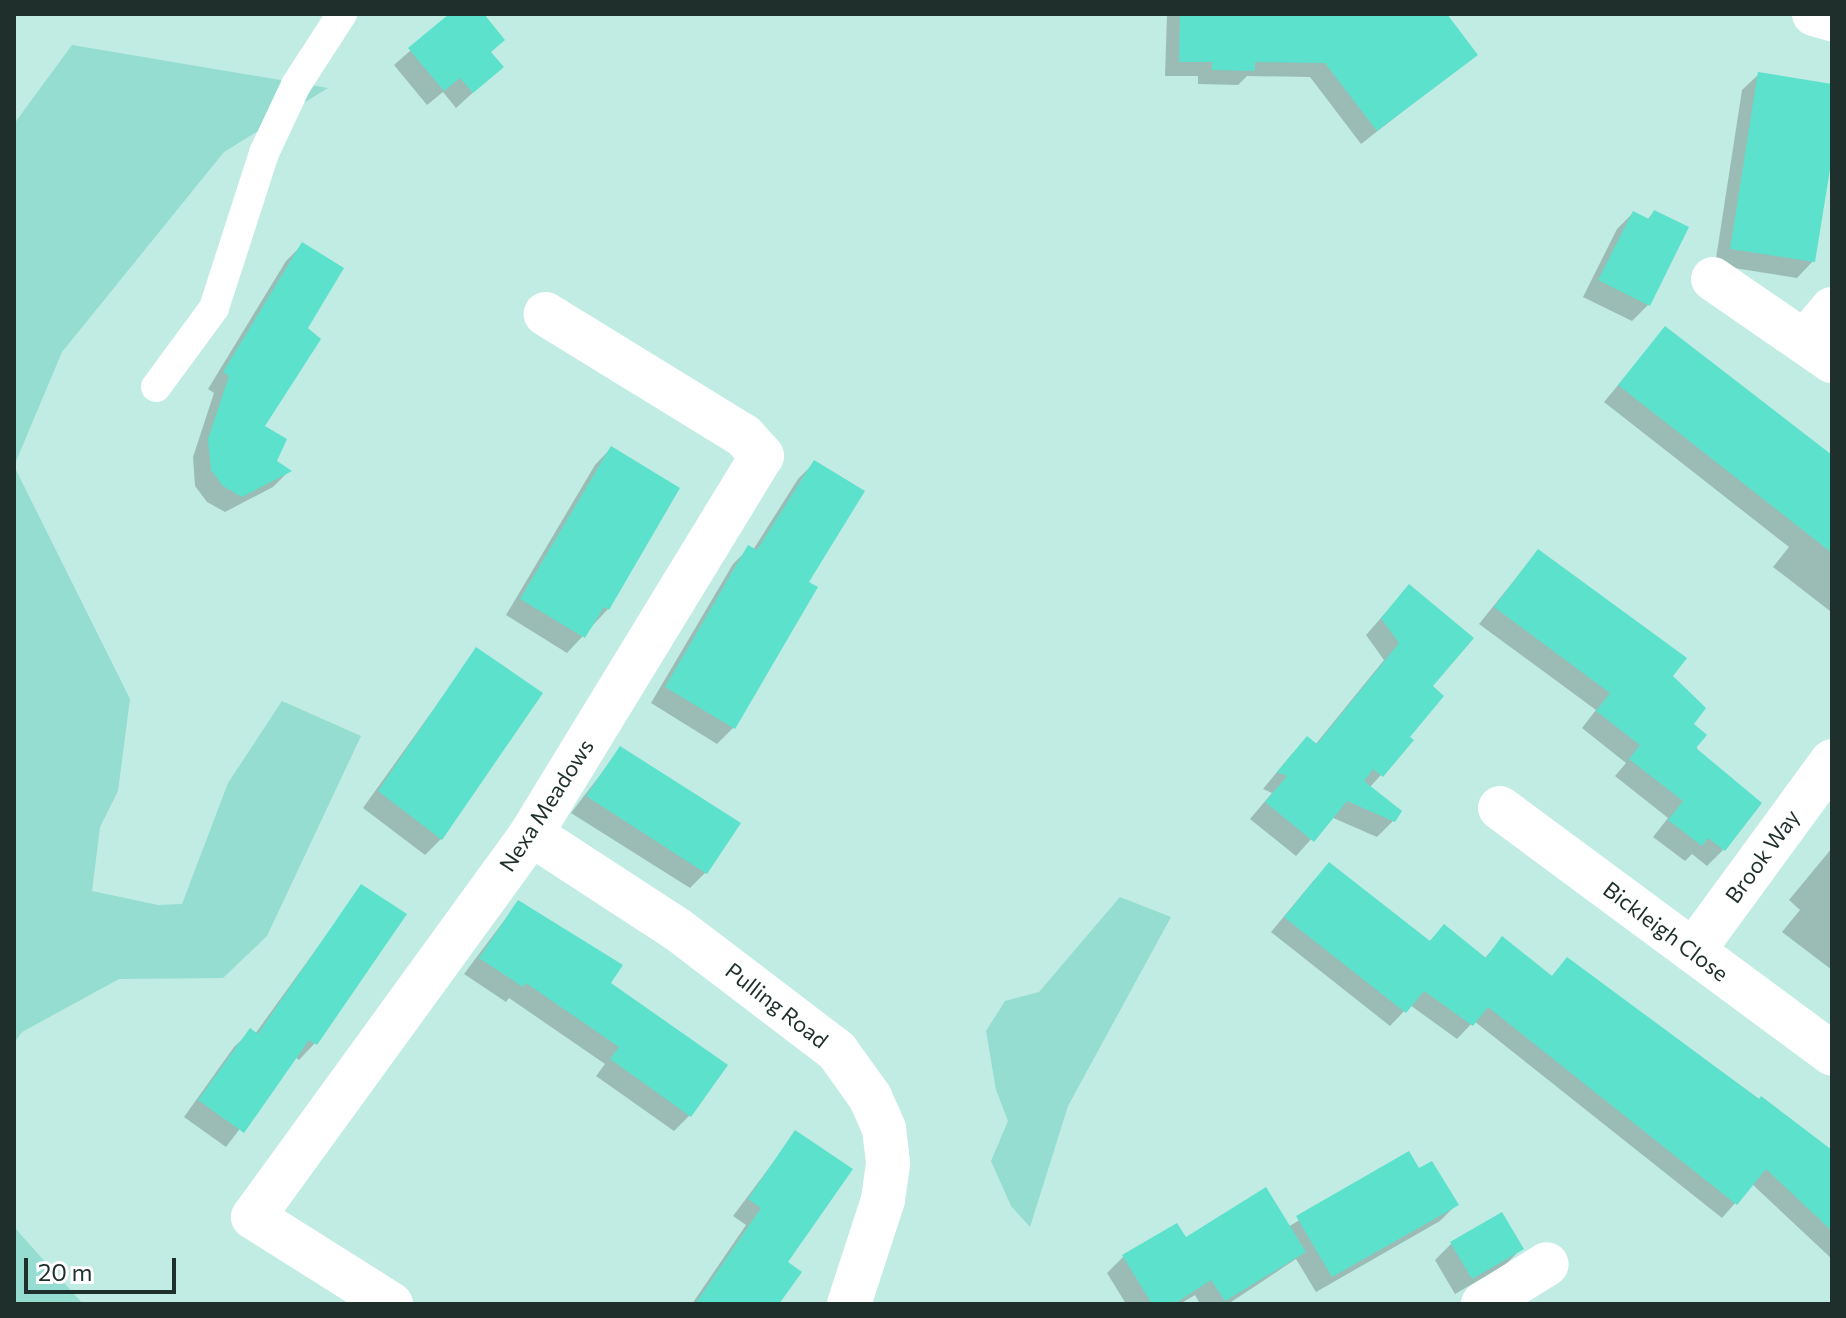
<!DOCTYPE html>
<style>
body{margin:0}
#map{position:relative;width:1846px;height:1318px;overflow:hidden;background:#c1ece3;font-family:Commissioner,sans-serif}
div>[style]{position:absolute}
.green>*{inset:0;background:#94ddd0}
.shadow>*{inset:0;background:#0003}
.building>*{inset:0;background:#5ce1cd}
.lane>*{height:30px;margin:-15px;padding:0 15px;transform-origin:15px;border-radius:15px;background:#fff}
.street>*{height:44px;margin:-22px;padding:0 22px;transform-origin:22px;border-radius:22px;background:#fff}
span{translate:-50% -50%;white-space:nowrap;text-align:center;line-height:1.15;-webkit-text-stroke:7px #fff;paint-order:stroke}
.street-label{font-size:22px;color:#1e2f2c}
.frame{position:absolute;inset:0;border:16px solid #1e2f2c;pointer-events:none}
.scale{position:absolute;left:24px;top:1258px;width:152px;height:36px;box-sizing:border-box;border:4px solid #1e2f2c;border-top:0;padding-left:10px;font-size:24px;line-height:28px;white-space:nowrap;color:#1e2f2c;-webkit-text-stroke:6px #fff;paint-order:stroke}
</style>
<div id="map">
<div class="green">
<i style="clip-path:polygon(72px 45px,328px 88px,224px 152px,62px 352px,14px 466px,130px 699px,118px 791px,100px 827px,92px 891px,158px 905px,182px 904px,228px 783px,282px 701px,361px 736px,267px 936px,223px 978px,119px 979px,22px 1032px,14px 1043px,14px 124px)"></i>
<i style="clip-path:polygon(1120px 897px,1171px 917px,1068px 1106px,1030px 1227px,1011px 1206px,991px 1161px,1008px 1121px,996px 1090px,986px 1031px,1005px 1001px,1039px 992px)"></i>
<i style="clip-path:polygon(14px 1226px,22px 1236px,83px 1304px,14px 1304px)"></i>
</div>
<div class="shadow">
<i style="clip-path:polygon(452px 14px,481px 14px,489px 53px,501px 67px,456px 108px,443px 92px,427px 105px,394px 65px)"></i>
<i style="clip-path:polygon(1167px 14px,1444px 14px,1475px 55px,1361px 144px,1310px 77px,1247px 76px,1238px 85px,1198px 84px,1198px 76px,1165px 76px)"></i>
<i style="clip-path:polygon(1759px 74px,1832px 86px,1832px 143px,1813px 261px,1797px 278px,1715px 265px,1742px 90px)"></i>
<i style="clip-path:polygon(1654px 212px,1686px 228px,1648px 305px,1632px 321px,1583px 297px,1617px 229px,1633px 213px,1647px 220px)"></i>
<i style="clip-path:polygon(302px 245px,263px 427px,275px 462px,289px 471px,273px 487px,225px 512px,207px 502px,195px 486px,193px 457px,214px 393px,208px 389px,286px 261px)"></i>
<i style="clip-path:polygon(1665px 329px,1832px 458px,1830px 611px,1773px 567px,1789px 547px,1604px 402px)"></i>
<i style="clip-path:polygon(611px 448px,608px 609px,567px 653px,506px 615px,595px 465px)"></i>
<i style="clip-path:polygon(814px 463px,806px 583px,733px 728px,717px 744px,651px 703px,733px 564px,749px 548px,753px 550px,798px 479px)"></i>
<i style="clip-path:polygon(1538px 551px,1670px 676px,1691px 725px,1723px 850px,1707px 866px,1692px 854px,1685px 861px,1653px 837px,1668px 818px,1615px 776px,1626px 763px,1582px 728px,1596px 710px,1479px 624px)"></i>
<i style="clip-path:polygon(1409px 586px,1430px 687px,1381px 775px,1369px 788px,1394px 820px,1377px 837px,1331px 817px,1296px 856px,1250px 819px,1272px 793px,1263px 789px,1291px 755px,1307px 739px,1315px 745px,1384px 660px,1366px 635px)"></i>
<i style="clip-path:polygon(476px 650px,441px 839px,425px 855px,363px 808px)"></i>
<i style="clip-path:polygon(620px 749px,706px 872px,690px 888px,571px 813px)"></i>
<i style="clip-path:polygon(1832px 848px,1832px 970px,1782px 932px,1800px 910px,1789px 900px)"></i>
<i style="clip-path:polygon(1315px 879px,1429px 942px,1444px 927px,1484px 959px,1502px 939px,1551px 977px,1567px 959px,1818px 1142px,1832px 1155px,1832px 1259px,1752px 1184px,1722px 1218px,1474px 1021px,1457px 1039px,1410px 1005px,1390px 1026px,1271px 932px)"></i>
<i style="clip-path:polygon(362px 886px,315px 1043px,299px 1060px,295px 1057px,226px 1147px,184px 1117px,234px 1047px,251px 1031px,255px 1034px)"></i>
<i style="clip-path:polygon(518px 902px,608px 983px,690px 1115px,674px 1131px,596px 1076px,605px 1064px,509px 998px,506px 1002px,464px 974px)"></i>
<i style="clip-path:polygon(796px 1132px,786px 1263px,777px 1304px,692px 1304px,746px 1225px,733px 1216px)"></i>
<i style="clip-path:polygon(1408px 1154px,1418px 1171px,1456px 1205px,1440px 1221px,1316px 1292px,1296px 1259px,1228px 1304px,1200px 1304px,1195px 1295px,1180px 1304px,1126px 1304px,1107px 1273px,1123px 1257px,1185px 1240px,1288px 1227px)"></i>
<i style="clip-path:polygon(1451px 1244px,1521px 1249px,1505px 1265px,1455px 1294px,1435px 1260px)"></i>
</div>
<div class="building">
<i style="clip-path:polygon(449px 14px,484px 14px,505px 40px,491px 52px,504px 67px,473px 93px,460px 78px,444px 91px,408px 48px)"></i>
<i style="clip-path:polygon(1180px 14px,1447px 14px,1478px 55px,1377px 131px,1325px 63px,1255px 62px,1255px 71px,1212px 70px,1212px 62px,1179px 62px)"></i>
<i style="clip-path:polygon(1758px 72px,1832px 84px,1832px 157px,1815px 262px,1730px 249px)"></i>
<i style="clip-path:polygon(1654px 210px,1689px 227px,1650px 306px,1598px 280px,1633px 211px,1649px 219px)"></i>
<i style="clip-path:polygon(302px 242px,344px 268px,308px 328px,321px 339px,265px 426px,287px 439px,277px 461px,292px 471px,242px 497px,223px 486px,211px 470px,208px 439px,229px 376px,223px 372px)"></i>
<i style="clip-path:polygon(1665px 326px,1832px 455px,1832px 553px,1618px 385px)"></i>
<i style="clip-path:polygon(611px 446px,680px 488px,609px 610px,604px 607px,585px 638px,520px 599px)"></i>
<i style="clip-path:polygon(814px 460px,865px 491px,809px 582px,818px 587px,735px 729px,665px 687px,748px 545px,757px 550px)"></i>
<i style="clip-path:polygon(1538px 549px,1687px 658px,1673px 676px,1706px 708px,1694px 724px,1707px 735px,1696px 748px,1762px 803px,1725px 851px,1708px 838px,1702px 846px,1668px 820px,1683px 801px,1629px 759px,1640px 745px,1596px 711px,1610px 693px,1494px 607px)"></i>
<i style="clip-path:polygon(1409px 584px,1474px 638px,1433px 686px,1444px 696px,1410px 737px,1414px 740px,1383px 777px,1373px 769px,1364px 781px,1402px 811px,1395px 822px,1347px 801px,1314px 842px,1265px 802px,1287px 776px,1277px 772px,1307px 736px,1317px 744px,1399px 643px,1381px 618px)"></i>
<i style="clip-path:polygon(476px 647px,543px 693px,442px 840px,378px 791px)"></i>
<i style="clip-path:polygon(620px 746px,741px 823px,707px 874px,586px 796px)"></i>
<i style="clip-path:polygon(1329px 862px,1430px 941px,1444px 924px,1486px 958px,1502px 936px,1552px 976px,1567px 957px,1759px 1099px,1761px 1096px,1832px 1150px,1832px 1231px,1766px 1169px,1737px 1205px,1488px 1007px,1473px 1026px,1424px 991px,1406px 1013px,1284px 917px)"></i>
<i style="clip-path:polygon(361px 884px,407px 914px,317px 1045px,309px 1040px,244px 1133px,198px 1100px,250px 1028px,258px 1034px)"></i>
<i style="clip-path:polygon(518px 900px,623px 965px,611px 983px,728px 1065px,691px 1117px,610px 1059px,619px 1047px,526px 983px,523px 987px,479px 958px)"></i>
<i style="clip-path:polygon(795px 1130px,853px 1169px,788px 1262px,802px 1272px,779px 1304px,695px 1304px,761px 1208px,748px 1199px)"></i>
<i style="clip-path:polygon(1409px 1151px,1419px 1168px,1432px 1161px,1459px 1205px,1332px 1277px,1296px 1216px)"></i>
<i style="clip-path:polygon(1266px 1187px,1306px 1252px,1225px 1301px,1211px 1280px,1174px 1304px,1152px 1304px,1122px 1255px,1177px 1223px,1186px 1237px)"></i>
<i style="clip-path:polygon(1502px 1212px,1524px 1249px,1472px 1279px,1450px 1242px)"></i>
</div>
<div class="lane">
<i style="left:156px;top:387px;width:98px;rotate:-53.7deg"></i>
<i style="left:214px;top:308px;width:163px;rotate:-72.1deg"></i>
<i style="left:264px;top:153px;width:75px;rotate:-64.8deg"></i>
<i style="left:296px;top:85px;width:85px;rotate:-57.1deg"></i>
</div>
<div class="street">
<i style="left:1814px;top:14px;width:19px;rotate:16deg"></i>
<i style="left:1713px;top:279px;width:145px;rotate:34.6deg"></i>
<i style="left:1805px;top:341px;width:42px;rotate:-49.8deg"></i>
<i style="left:1500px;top:808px;width:413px;rotate:36.5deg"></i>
<i style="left:531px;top:834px;width:174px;rotate:33.1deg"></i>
<i style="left:677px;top:929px;width:201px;rotate:37.3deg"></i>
<i style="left:837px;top:1051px;width:57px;rotate:54.3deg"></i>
<i style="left:870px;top:1097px;width:35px;rotate:66deg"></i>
<i style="left:884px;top:1129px;width:35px;rotate:83deg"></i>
<i style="left:888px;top:1164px;width:36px;rotate:98deg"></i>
<i style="left:883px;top:1200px;width:109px;rotate:108.1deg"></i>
<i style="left:1693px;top:951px;width:235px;rotate:-53.8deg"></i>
<i style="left:391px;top:1304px;width:163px;rotate:-147.8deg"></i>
<i style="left:253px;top:1217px;width:473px;rotate:-54deg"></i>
<i style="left:531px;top:834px;width:443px;rotate:-58.6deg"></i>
<i style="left:762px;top:456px;width:27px;rotate:-132deg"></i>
<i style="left:744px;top:436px;width:233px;rotate:-148.4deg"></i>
<i style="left:1483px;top:1304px;width:75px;rotate:-32deg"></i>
</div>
<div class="street-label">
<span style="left:546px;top:805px;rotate:-57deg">Nexa Meadows</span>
<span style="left:1762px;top:856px;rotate:-54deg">Brook Way</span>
<span style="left:1666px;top:931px;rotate:37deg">Bickleigh Close</span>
<span style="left:777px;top:1005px;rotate:38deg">Pulling Road</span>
</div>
<div class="frame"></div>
<div class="scale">20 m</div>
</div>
